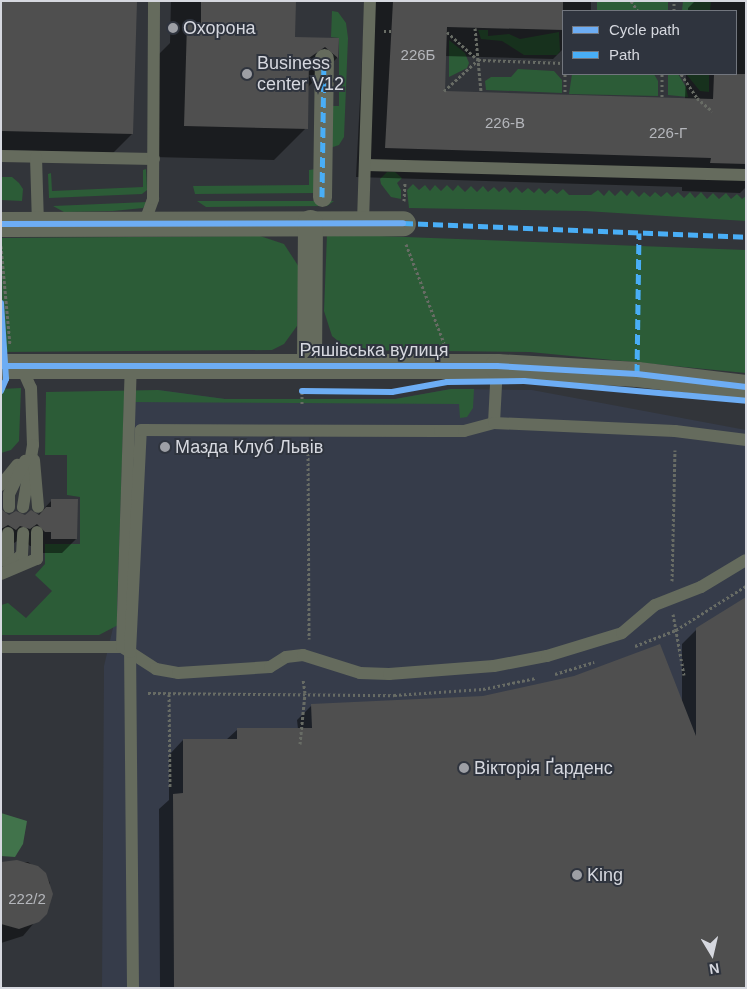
<!DOCTYPE html>
<meta charset="utf-8">
<style>
body{margin:0}
#map{position:relative;width:747px;height:989px;overflow:hidden;background:#32353a;font-family:Arial,sans-serif}
div>[style]{position:absolute}
.built>*{inset:0;background:#363c4a}
.green>*{inset:0;background:#2c5c37}
.forest>*{inset:0;background:#41734b}
.shadow>*{inset:0;background:#0007}
.building>*{inset:0;background:#4f4f4f}
.path>*{height:3px;margin-top:-1.5px;transform-origin:0;background:repeating-linear-gradient(90deg,#686c65 0 2.5px,transparent 0 5px)}
.service>*{height:12px;margin:-6px;padding:0 6px;transform-origin:6px;border-radius:6px;background:#656b5d}
.pedestrian>*{height:19px;margin:-9.5px;padding:0 9.5px;transform-origin:9.5px;border-radius:9.5px;background:#656b5d}
.minor>*{height:25px;margin:-12.5px;padding:0 12.5px;transform-origin:12.5px;border-radius:12.5px;background:#656b5d}
.quiet>*{height:5px;margin-top:-2.5px;transform-origin:0;background:repeating-linear-gradient(90deg,#49aef6 0 10px,transparent 0 15px)}
.cycleway>*{height:6px;margin:-3px;padding:0 3px;transform-origin:3px;border-radius:3px;background:#6dadf4}
.dots>*{width:14px;height:14px;translate:-50% -50%;box-sizing:border-box;border:2px solid #2f343e;border-radius:50%}
span{translate:-50% -50%;white-space:nowrap;text-align:center;line-height:1.15;-webkit-text-stroke:4px #2f343e;paint-order:stroke}
.number-label{font-size:15px;color:#b4b6bb}
.number-label span{-webkit-text-stroke-width:0}
.poi-label{font-size:18px;color:#d6d8df}
.left{translate:0 -50%;text-align:left}
.street-label{font-size:18px;color:#d6d8df}
.frame{position:absolute;inset:0;border:2px solid #d6d8df;pointer-events:none}
.legend{position:absolute;left:562px;top:10px;width:175px;height:65px;box-sizing:border-box;background:#2f343e;border:1px solid #72767e;margin:0;padding:6px 9px;list-style:none;font-size:15px;color:#d6d8df}
.legend li{display:flex;align-items:center;gap:10px;height:25px}
.legend b{width:25px;border:1px solid #72767e}
.north{position:absolute;left:687px;top:929px;width:50px;height:50px;-webkit-text-stroke:4px #2f343e;paint-order:stroke;rotate:171deg;font-size:14px;font-weight:700;line-height:20px;text-align:center;color:#d6d8df}
.north::after{content:'';display:block;margin:auto;width:18px;height:22px;background:#d6d8df;clip-path:polygon(50% 0,100% 100%,50% 72%,0 100%)}
</style>
<div id="map">
<div class="built">
<i style="clip-path:polygon(451px 389px,532px 390px,746px 430px,746px 988px,102px 988px,104px 666px,117px 611px,124px 402px,158px 390px,225px 399px,395px 399px)"></i>
</div>
<div class="green">
<i style="clip-path:polygon(597px 1px,668px 1px,668px 11px,597px 11px)"></i>
<i style="clip-path:polygon(683px 1px,711px 1px,710px 11px,682px 11px)"></i>
<i style="clip-path:polygon(332px 11px,338px 12px,346px 23px,348px 38px,344px 137px,339px 145px,330px 148px,331px 106px,339px 106px,339px 38px,331px 37px)"></i>
<i style="clip-path:polygon(478px 30px,488px 30px,488px 36px,509px 34px,520px 39px,559px 32px,560px 51px,557px 55px,524px 55px,502px 41px,481px 39px)"></i>
<i style="clip-path:polygon(449px 40px,465px 53px,469px 63px,467px 68px,449px 77px)"></i>
<i style="clip-path:polygon(518px 69px,554px 71px,562px 80px,562px 93px,486px 90px,485px 81px,491px 77px,511px 77px)"></i>
<i style="clip-path:polygon(572px 74px,654px 74px,658px 81px,658px 96px,569px 94px)"></i>
<i style="clip-path:polygon(668px 74px,678px 74px,686px 87px,688px 97px,668px 95px)"></i>
<i style="clip-path:polygon(686px 74px,709px 74px,709px 92px,700px 91px)"></i>
<i style="clip-path:polygon(146px 169px,147px 190px,142px 194px,49px 198px,48px 174px,51px 173px,52px 191px,143px 187px,143px 170px)"></i>
<i style="clip-path:polygon(316px 169px,317px 193px,195px 194px,193px 186px,309px 185px,309px 170px)"></i>
<i style="clip-path:polygon(387px 172px,395px 172px,402px 178px,397px 183px,401px 190px,401px 199px,391px 197px,381px 184px,380px 179px)"></i>
<i style="clip-path:polygon(1px 177px,12px 177px,19px 183px,23px 189px,22px 201px,1px 200px)"></i>
<i style="clip-path:polygon(413px 184px,419px 190px,425px 185px,430px 191px,435px 185px,441px 191px,447px 185px,453px 191px,458px 185px,465px 192px,471px 186px,477px 192px,483px 186px,488px 192px,494px 187px,499px 192px,505px 187px,510px 193px,516px 187px,522px 193px,528px 188px,534px 193px,539px 188px,545px 194px,551px 189px,557px 194px,563px 189px,569px 195px,591px 195px,598px 190px,604px 196px,609px 190px,615px 196px,621px 190px,627px 196px,632px 190px,639px 197px,644px 192px,650px 197px,655px 192px,661px 197px,667px 192px,672px 197px,678px 192px,684px 198px,690px 192px,695px 198px,701px 192px,707px 199px,713px 193px,719px 199px,726px 193px,731px 199px,737px 194px,742px 199px,746px 196px,746px 221px,585px 211px,409px 208px,407px 190px)"></i>
<i style="clip-path:polygon(197px 201px,334px 201px,327px 206px,206px 207px)"></i>
<i style="clip-path:polygon(147px 202px,143px 208px,113px 211px,64px 212px,53px 206px)"></i>
<i style="clip-path:polygon(327px 234px,746px 250px,746px 373px,530px 352px,349px 350px,332px 336px,324px 311px)"></i>
<i style="clip-path:polygon(260px 236px,284px 244px,299px 267px,297px 326px,284px 344px,272px 350px,1px 352px,1px 238px)"></i>
<i style="clip-path:polygon(21px 388px,19px 441px,11px 450px,1px 453px,1px 389px)"></i>
<i style="clip-path:polygon(451px 389px,474px 389px,473px 408px,467px 417px,460px 418px,459px 404px,124px 402px,117px 610px,120px 624px,99px 635px,1px 635px,1px 605px,8px 603px,26px 618px,52px 591px,35px 575px,45px 564px,45px 544px,80px 544px,80px 497px,67px 495px,67px 455px,45px 455px,46px 392px,158px 390px,225px 399px,395px 399px)"></i>
</div>
<div class="forest">
<i style="clip-path:polygon(1px 813px,27px 821px,23px 844px,15px 857px,1px 856px)"></i>
</div>
<div class="shadow">
<i style="clip-path:polygon(1px 1px,132px 134px,113px 153px,1px 150px)"></i>
<i style="clip-path:polygon(171px 1px,294px 1px,293px 38px,338px 39px,337px 58px,307px 88px,306px 128px,274px 160px,153px 157px,156px 57px,170px 43px)"></i>
<i style="clip-path:polygon(591px 1px,591px 11px,563px 11px,563px 49px,553px 59px,444px 56px,443px 92px,685px 99px,686px 74px,736px 74px,736px 11px,688px 11px,688px 8px,695px 1px,746px 1px,746px 187px,740px 193px,682px 191px,682px 187px,356px 177px,365px 1px)"></i>
<i style="clip-path:polygon(52px 500px,76px 539px,62px 553px,37px 553px,37px 546px,30px 546px,22px 538px,14px 543px,5px 540px,1px 543px,1px 510px,8px 517px,37px 516px)"></i>
<i style="clip-path:polygon(697px 629px,746px 988px,160px 988px,159px 809px,169px 800px,169px 755px,183px 740px,226px 740px,238px 729px,298px 729px,297px 720px,312px 705px,682px 703px,682px 644px)"></i>
<i style="clip-path:polygon(28px 862px,45px 874px,50px 883px,50px 904px,23px 936px,1px 943px,1px 867px,7px 863px)"></i>
</div>
<div class="building">
<i style="clip-path:polygon(1px 1px,137px 1px,133px 134px,1px 131px)"></i>
<i style="clip-path:polygon(201px 1px,296px 1px,295px 37px,339px 38px,338px 58px,325px 47px,309px 58px,308px 129px,184px 126px,187px 23px,201px 23px)"></i>
<i style="clip-path:polygon(393px 1px,563px 1px,563px 30px,447px 27px,445px 91px,713px 99px,714px 74px,746px 74px,746px 164px,710px 163px,711px 158px,385px 148px)"></i>
<i style="clip-path:polygon(51px 499px,78px 499px,77px 539px,51px 539px,51px 532px,45px 532px,37px 524px,30px 529px,20px 526px,16px 530px,8px 525px,1px 529px,1px 509px,9px 515px,16px 511px,25px 515px,31px 510px,39px 515px,46px 507px,51px 507px)"></i>
<i style="clip-path:polygon(746px 597px,746px 988px,174px 987px,173px 794px,183px 793px,183px 739px,237px 739px,237px 728px,312px 728px,311px 704px,483px 696px,574px 676px,660px 644px,696px 736px,696px 628px)"></i>
<i style="clip-path:polygon(17px 860px,38px 866px,46px 873px,53px 894px,47px 914px,39px 922px,19px 929px,1px 924px,1px 862px)"></i>
</div>
<div class="path">
<i style="left:631px;top:1px;width:12px;rotate:55deg"></i>
<i style="left:674px;top:11px;width:10px;rotate:-90deg"></i>
<i style="left:475px;top:28px;width:64px;rotate:84.6deg"></i>
<i style="left:384px;top:31px;width:8px"></i>
<i style="left:447px;top:32px;width:42px;rotate:42.1deg"></i>
<i style="left:478px;top:60px;width:85px;rotate:2deg"></i>
<i style="left:565px;top:74px;width:20px;rotate:90deg"></i>
<i style="left:681px;top:74px;width:29px;rotate:56deg"></i>
<i style="left:697px;top:98px;width:20px;rotate:41deg"></i>
<i style="left:444px;top:91px;width:46px;rotate:-42.4deg"></i>
<i style="left:662px;top:97px;width:23px;rotate:-90deg"></i>
<i style="left:404px;top:201px;width:18px;rotate:-87deg"></i>
<i style="left:406px;top:244px;width:106px;rotate:69deg"></i>
<i style="left:1px;top:246px;width:98px;rotate:84.8deg"></i>
<i style="left:302px;top:404px;width:13px;rotate:-90deg"></i>
<i style="left:302px;top:391px;width:3px"></i>
<i style="left:308px;top:453px;width:186px;rotate:89.7deg"></i>
<i style="left:672px;top:581px;width:131px;rotate:-88.7deg"></i>
<i style="left:673px;top:614px;width:62px;rotate:79.8deg"></i>
<i style="left:635px;top:646px;width:44px;rotate:-21.3deg"></i>
<i style="left:676px;top:630px;width:83px;rotate:-32.2deg"></i>
<i style="left:555px;top:674px;width:41px;rotate:-17.1deg"></i>
<i style="left:148px;top:693px;width:246px;rotate:0.5deg"></i>
<i style="left:394px;top:695px;width:89px;rotate:-3.9deg"></i>
<i style="left:483px;top:689px;width:54px;rotate:-11.7deg"></i>
<i style="left:169px;top:694px;width:93px;rotate:89.4deg"></i>
<i style="left:300px;top:744px;width:51px;rotate:-84.4deg"></i>
<i style="left:305px;top:693px;width:14px;rotate:-98deg"></i>
</div>
<div class="service">
<i style="left:1px;top:156px;width:153px;rotate:1.1deg"></i>
<i style="left:36px;top:157px;width:68px;rotate:88.3deg"></i>
<i style="left:366px;top:165px;width:380px;rotate:1.5deg"></i>
<i style="left:363px;top:222px;width:221px;rotate:-88.2deg"></i>
<i style="left:144px;top:224px;width:27px;rotate:-70deg"></i>
<i style="left:153px;top:199px;width:198px;rotate:-89.7deg"></i>
<i style="left:21px;top:366px;width:24px;rotate:66deg"></i>
<i style="left:31px;top:388px;width:57px;rotate:88deg"></i>
<i style="left:33px;top:445px;width:63px;rotate:99.2deg"></i>
<i style="left:494px;top:423px;width:57px;rotate:-87deg"></i>
<i style="left:34px;top:460px;width:47px;rotate:85.1deg"></i>
<i style="left:1px;top:485px;width:26px;rotate:-51deg"></i>
<i style="left:9px;top:507px;width:13px;rotate:-90deg"></i>
<i style="left:9px;top:494px;width:37px;rotate:-64deg"></i>
<i style="left:1px;top:560px;width:11px;rotate:-49deg"></i>
<i style="left:8px;top:552px;width:19px;rotate:-90deg"></i>
<i style="left:8px;top:565px;width:17px;rotate:-36deg"></i>
<i style="left:22px;top:555px;width:22px;rotate:-87deg"></i>
<i style="left:1px;top:574px;width:39px;rotate:-23deg"></i>
<i style="left:37px;top:559px;width:27px;rotate:-90deg"></i>
<i style="left:1px;top:647px;width:121px"></i>
<i style="left:122px;top:647px;width:40px;rotate:32.9deg"></i>
<i style="left:156px;top:669px;width:22px;rotate:10deg"></i>
<i style="left:178px;top:673px;width:92px;rotate:-3.7deg"></i>
<i style="left:270px;top:667px;width:19px;rotate:-32deg"></i>
<i style="left:286px;top:657px;width:17px;rotate:-7deg"></i>
<i style="left:303px;top:655px;width:60px;rotate:17.5deg"></i>
<i style="left:360px;top:673px;width:29px;rotate:2deg"></i>
<i style="left:389px;top:674px;width:105px;rotate:-4.4deg"></i>
<i style="left:494px;top:666px;width:54px;rotate:-10.7deg"></i>
<i style="left:547px;top:656px;width:78px;rotate:-17deg"></i>
<i style="left:622px;top:633px;width:43px;rotate:-40.3deg"></i>
<i style="left:655px;top:605px;width:49px;rotate:-21.4deg"></i>
<i style="left:701px;top:587px;width:52px;rotate:-31deg"></i>
<i style="left:122px;top:647px;width:282px;rotate:-88.2deg"></i>
<i style="left:133px;top:988px;width:336px;rotate:-90.5deg"></i>
<i style="left:130px;top:652px;width:222px;rotate:-87.2deg"></i>
<i style="left:141px;top:430px;width:299px;rotate:0.2deg"></i>
<i style="left:440px;top:431px;width:24px"></i>
<i style="left:464px;top:431px;width:31px;rotate:-15deg"></i>
<i style="left:494px;top:423px;width:181px;rotate:2.5deg"></i>
<i style="left:675px;top:431px;width:72px;rotate:7.2deg"></i>
</div>
<div class="pedestrian">
<i style="left:322px;top:197px;width:139px;rotate:-89.2deg"></i>
</div>
<div class="minor">
<i style="left:1px;top:224px;width:402px;rotate:-0.1deg"></i>
<i style="left:309px;top:364px;width:142px;rotate:-89.6deg"></i>
<i style="left:1px;top:366px;width:496px"></i>
<i style="left:497px;top:366px;width:140px;rotate:3.3deg"></i>
<i style="left:637px;top:374px;width:110px;rotate:6.8deg"></i>
</div>
<div class="quiet">
<i style="left:322px;top:197px;width:139px;rotate:-89.2deg"></i>
<i style="left:403px;top:223px;width:343px;rotate:2.3deg"></i>
<i style="left:637px;top:374px;width:141px;rotate:-89.2deg"></i>
</div>
<div class="cycleway">
<i style="left:1px;top:224px;width:402px;rotate:-0.1deg"></i>
<i style="left:1px;top:303px;width:76px;rotate:86.2deg"></i>
<i style="left:6px;top:379px;width:13px;rotate:113deg"></i>
<i style="left:1px;top:366px;width:496px"></i>
<i style="left:497px;top:366px;width:140px;rotate:3.3deg"></i>
<i style="left:637px;top:374px;width:110px;rotate:6.8deg"></i>
<i style="left:302px;top:391px;width:90px;rotate:0.6deg"></i>
<i style="left:392px;top:392px;width:56px;rotate:-10.3deg"></i>
<i style="left:447px;top:382px;width:77px;rotate:-0.7deg"></i>
<i style="left:524px;top:381px;width:223px;rotate:5.1deg"></i>
</div>
<div class="dots">
<i style="left:173px;top:28px;background:#9d9fa5"></i>
<i style="left:247px;top:74px;background:#9d9fa5"></i>
<i style="left:165px;top:447px;background:#9d9fa5"></i>
<i style="left:464px;top:768px;background:#9d9fa5"></i>
<i style="left:577px;top:875px;background:#9d9fa5"></i>
</div>
<div class="number-label">
<span style="left:418px;top:55px">226Б</span>
<span style="left:505px;top:123px">226-В</span>
<span style="left:668px;top:133px">226-Г</span>
<span style="left:27px;top:899px">222/2</span>
</div>
<div class="poi-label">
<span class="left" style="left:183px;top:28px">Охорона</span>
<span class="left" style="left:257px;top:74px">Business<br>center V12</span>
<span class="left" style="left:175px;top:447px">Мазда Клуб Львів</span>
<span class="left" style="left:474px;top:768px">Вікторія Ґарденс</span>
<span class="left" style="left:587px;top:875px">King</span>
</div>
<div class="street-label">
<span style="left:374px;top:350px">Ряшівська вулиця</span>
</div>
<div class="frame"></div>
<ul class="legend">
<li><b style="height:6px;background:#6dadf4"></b>Cycle path</li>
<li><b style="height:6px;background:#49aef6"></b>Path</li>
</ul>
<div class="north">N</div>
</div>
